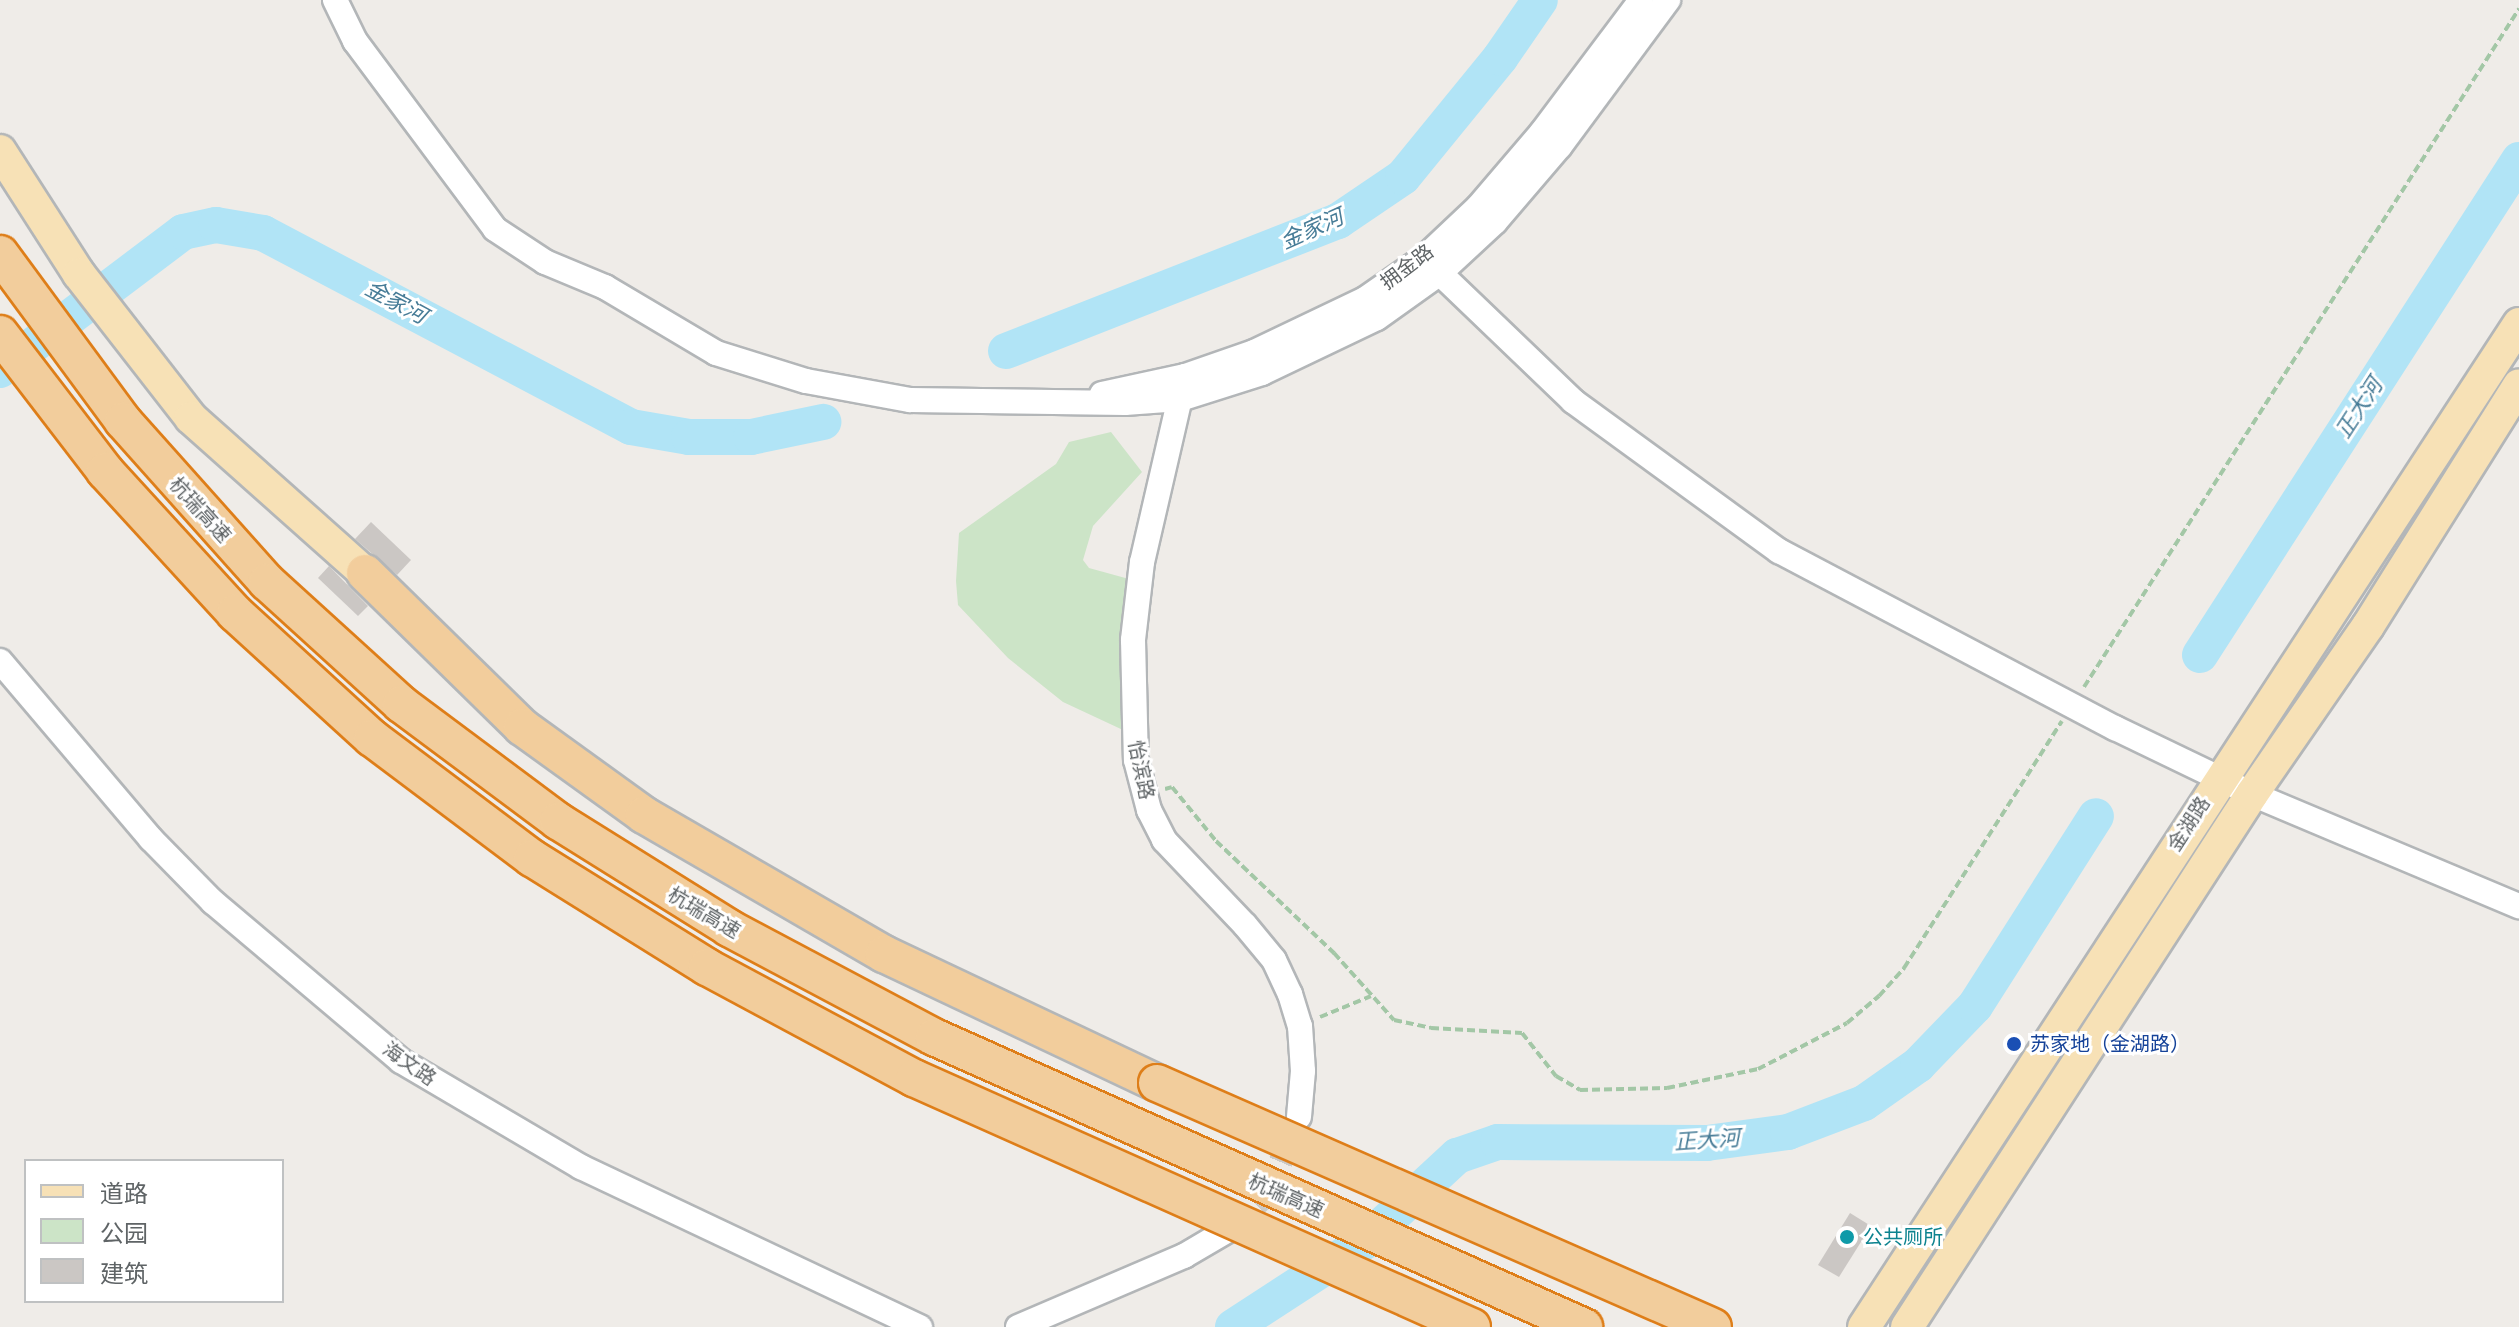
<!DOCTYPE html>
<meta charset="utf-8">
<style>
body{margin:0}
#map{position:relative;width:2519px;height:1327px;overflow:hidden;background:#efece8;font-family:Raleway,"Noto Sans SC",sans-serif}
div>[style]{position:absolute}
.green>*{inset:0;background:#cce4c7}
.river>*{height:36px;margin:-18px;padding:0 18px;transform-origin:18px;border-radius:18px;background:#b1e4f6}
.building>*{inset:0;background:#cbc7c4}
.minor-tunnel>*{height:24px;margin-top:-12px;transform-origin:0;background:repeating-linear-gradient(90deg,#cbcac8 0 24px,transparent 0 36px)}
.path>*{height:4px;margin-top:-2px;transform-origin:0;background:repeating-linear-gradient(90deg,#a3c7a6 0 8px,transparent 0 12px)}
.roads{filter:drop-shadow(2px 0 #b3b6b8) drop-shadow(-2px 0 #b3b6b8) drop-shadow(0 2px #b3b6b8) drop-shadow(0 -2px #b3b6b8)}
.minor>*{height:24px;margin:-12px;padding:0 12px;transform-origin:12px;border-radius:12px;background:#fff}
.major>*{height:32px;margin:-16px;padding:0 16px;transform-origin:16px;border-radius:16px;background:#f7e1b6}
.highway>*{height:36px;margin:-18px;padding:0 18px;transform-origin:18px;border-radius:18px;background:#f2cd9c}
.bridges{filter:drop-shadow(2px 0 #de7e19) drop-shadow(-2px 0 #de7e19) drop-shadow(0 2px #de7e19) drop-shadow(0 -2px #de7e19)}
.highway-bridge>*{height:36px;margin:-18px;padding:0 18px;transform-origin:18px;border-radius:18px;background:#f2cd9c}
.dots>*{width:22px;height:22px;translate:-50% -50%;box-sizing:border-box;border:4px solid #fff;border-radius:50%}
span{translate:-50% -50%;white-space:nowrap;text-align:center;line-height:1.15;-webkit-text-stroke:6px #fff;paint-order:stroke}
.street-label{font-size:20px;color:#5f6466}
.transit-label{font-size:20px;color:#164399}
.left{translate:0 -50%;text-align:left}
.culture-label{font-size:20px;color:#0d838f}
.water-label{font-size:22px;color:#477c97;font-style:italic}
.legend{position:absolute;left:24px;top:1159px;width:260px;height:144px;box-sizing:border-box;background:#fff;border:2px solid #bfc1c2;margin:0;padding:10px 14px;list-style:none;font-size:24px;color:#5f6466}
.legend li{display:flex;align-items:center;gap:16px;height:40px}
.legend b{width:40px;border:2px solid #bfc1c2}
</style>
<div id="map">
<div class="green">
<i style="clip-path:polygon(1111px 432px,1142px 472px,1093px 526px,1083px 560px,1089px 568px,1129px 579px,1122px 627px,1123px 730px,1063px 702px,1008px 658px,958px 605px,956px 581px,959px 533px,1056px 464px,1069px 442px)"></i>
</div>
<div class="river">
<i style="left:1006px;top:351px;width:357px;rotate:-21.4deg"></i>
<i style="left:1338px;top:221px;width:78px;rotate:-34.1deg"></i>
<i style="left:1403px;top:177px;width:154px;rotate:-50.8deg"></i>
<i style="left:1500px;top:58px;width:70px;rotate:-55.4deg"></i>
<i style="left:0;top:370px;width:229px;rotate:-37deg"></i>
<i style="left:183px;top:232px;width:34px;rotate:-12deg"></i>
<i style="left:216px;top:225px;width:48px;rotate:9.7deg"></i>
<i style="left:263px;top:233px;width:416px;rotate:27.8deg"></i>
<i style="left:631px;top:427px;width:59px;rotate:9.8deg"></i>
<i style="left:689px;top:437px;width:62px"></i>
<i style="left:751px;top:437px;width:74px;rotate:-11.8deg"></i>
<i style="left:2200px;top:655px;width:589px;rotate:-57.2deg"></i>
<i style="left:1233px;top:1327px;width:156px;rotate:-33deg"></i>
<i style="left:1364px;top:1242px;width:127px;rotate:-42.8deg"></i>
<i style="left:1457px;top:1156px;width:43px;rotate:-18.9deg"></i>
<i style="left:1498px;top:1142px;width:209px;rotate:0.3deg"></i>
<i style="left:1707px;top:1143px;width:82px;rotate:-7.7deg"></i>
<i style="left:1788px;top:1132px;width:81px;rotate:-20.9deg"></i>
<i style="left:1864px;top:1103px;width:66px;rotate:-35.1deg"></i>
<i style="left:1918px;top:1065px;width:82px;rotate:-46deg"></i>
<i style="left:1975px;top:1006px;width:225px;rotate:-57.5deg"></i>
</div>
<div class="building">
<i style="clip-path:polygon(371px 522px,411px 560px,397px 575px,355px 539px)"></i>
<i style="clip-path:polygon(329px 566px,368px 606px,358px 616px,318px 578px)"></i>
<i style="clip-path:polygon(1850px 1213px,1871px 1226px,1839px 1277px,1818px 1265px)"></i>
</div>
<div class="minor-tunnel">
<i style="left:1230px;top:1229px;width:50px;rotate:-43.4deg"></i>
<i style="left:1266px;top:1195px;width:72px;rotate:-66.3deg"></i>
</div>
<div class="path">
<i style="left:2084px;top:687px;width:806px;rotate:-57.32deg"></i>
<i style="left:1165px;top:789px;width:7px;rotate:-16deg"></i>
<i style="left:1172px;top:787px;width:70px;rotate:50.8deg"></i>
<i style="left:1216px;top:841px;width:163px;rotate:43.5deg"></i>
<i style="left:1334px;top:953px;width:90px;rotate:48.2deg"></i>
<i style="left:1394px;top:1020px;width:38px;rotate:12deg"></i>
<i style="left:1431px;top:1028px;width:91px;rotate:3.1deg"></i>
<i style="left:1522px;top:1033px;width:55px;rotate:51.7deg"></i>
<i style="left:1556px;top:1076px;width:28px;rotate:30deg"></i>
<i style="left:1580px;top:1090px;width:87px;rotate:-1.3deg"></i>
<i style="left:1667px;top:1088px;width:93px;rotate:-11.8deg"></i>
<i style="left:1758px;top:1069px;width:100px;rotate:-27.3deg"></i>
<i style="left:1847px;top:1023px;width:42px;rotate:-40.2deg"></i>
<i style="left:1879px;top:996px;width:38px;rotate:-48deg"></i>
<i style="left:1904px;top:968px;width:293px;rotate:-57.4deg"></i>
<i style="left:1320px;top:1017px;width:55px;rotate:-22.4deg"></i>
</div>
<div class="roads">
<div class="minor">
<i style="left:335px;top:0;width:46px;rotate:64deg"></i>
<i style="left:355px;top:41px;width:234px;rotate:53.3deg"></i>
<i style="left:495px;top:229px;width:60px;rotate:33.4deg"></i>
<i style="left:545px;top:262px;width:65px;rotate:22.6deg"></i>
<i style="left:605px;top:287px;width:129px;rotate:30.7deg"></i>
<i style="left:716px;top:353px;width:94px;rotate:17.3deg"></i>
<i style="left:806px;top:381px;width:106px;rotate:10.4deg"></i>
<i style="left:910px;top:400px;width:215px;rotate:0.8deg"></i>
<i style="left:1125px;top:403px;width:55px;rotate:-4.2deg"></i>
<i style="left:1180px;top:399px;width:86px;rotate:-17.6deg"></i>
<i style="left:1262px;top:373px;width:127px;rotate:-25.6deg"></i>
<i style="left:1377px;top:318px;width:77px;rotate:-35.5deg"></i>
<i style="left:1440px;top:273px;width:75px;rotate:-42.8deg"></i>
<i style="left:1495px;top:222px;width:100px;rotate:-49.5deg"></i>
<i style="left:1560px;top:146px;width:182px;rotate:-53.5deg"></i>
<i style="left:1424px;top:258px;width:207px;rotate:43.8deg"></i>
<i style="left:1573px;top:401px;width:255px;rotate:36.1deg"></i>
<i style="left:1779px;top:551px;width:380px;rotate:27.8deg"></i>
<i style="left:2115px;top:728px;width:152px;rotate:25.7deg"></i>
<i style="left:2252px;top:794px;width:290px;rotate:22.8deg"></i>
<i style="left:1185px;top:376px;width:191px;rotate:103deg"></i>
<i style="left:1142px;top:562px;width:79px;rotate:96.6deg"></i>
<i style="left:1133px;top:640px;width:120px;rotate:88.6deg"></i>
<i style="left:1136px;top:760px;width:52px;rotate:75.4deg"></i>
<i style="left:1149px;top:810px;width:34px;rotate:63deg"></i>
<i style="left:1164px;top:840px;width:117px;rotate:46.4deg"></i>
<i style="left:1245px;top:925px;width:45px;rotate:50.4deg"></i>
<i style="left:1274px;top:960px;width:38px;rotate:65deg"></i>
<i style="left:1290px;top:994px;width:34px;rotate:73deg"></i>
<i style="left:1300px;top:1026px;width:45px;rotate:86.2deg"></i>
<i style="left:1303px;top:1071px;width:46px;rotate:95deg"></i>
<i style="left:1102px;top:394px;width:85px;rotate:-12.2deg"></i>
<i style="left:1185px;top:376px;width:73px;rotate:-19.2deg"></i>
<i style="left:1254px;top:352px;width:123px;rotate:-25.5deg"></i>
<i style="left:1365px;top:299px;width:72px;rotate:-34.8deg"></i>
<i style="left:1424px;top:258px;width:74px;rotate:-43.4deg"></i>
<i style="left:1478px;top:207px;width:99px;rotate:-49.5deg"></i>
<i style="left:1542px;top:132px;width:165px;rotate:-53.1deg"></i>
<i style="left:0;top:661px;width:233px;rotate:49.7deg"></i>
<i style="left:151px;top:839px;width:88px;rotate:45.5deg"></i>
<i style="left:213px;top:902px;width:246px;rotate:40.2deg"></i>
<i style="left:401px;top:1061px;width:209px;rotate:30.5deg"></i>
<i style="left:581px;top:1167px;width:375px;rotate:25.3deg"></i>
<i style="left:1018px;top:1327px;width:181px;rotate:-23.2deg"></i>
<i style="left:1184px;top:1256px;width:53px;rotate:-30.4deg"></i>
</div>
<div class="major">
<i style="left:0;top:151px;width:146px;rotate:57.3deg"></i>
<i style="left:79px;top:274px;width:182px;rotate:52.1deg"></i>
<i style="left:191px;top:418px;width:233px;rotate:41.7deg"></i>
<i style="left:1864px;top:1327px;width:1198px;rotate:-56.85deg"></i>
<i style="left:1907px;top:1327px;width:635px;rotate:-57.09deg"></i>
<i style="left:2252px;top:794px;width:204px;rotate:-55.4deg"></i>
<i style="left:2368px;top:626px;width:284px;rotate:-57.9deg"></i>
</div>
<div class="highway">
<i style="left:365px;top:573px;width:220px;rotate:44.4deg"></i>
<i style="left:522px;top:727px;width:150px;rotate:35.8deg"></i>
<i style="left:644px;top:815px;width:277px;rotate:30.1deg"></i>
<i style="left:884px;top:954px;width:302px;rotate:25.3deg"></i>
</div>
</div>
<div class="bridges">
<div class="highway-bridge">
<i style="left:0;top:254px;width:207px;rotate:53.6deg"></i>
<i style="left:123px;top:421px;width:216px;rotate:48.2deg"></i>
<i style="left:267px;top:582px;width:181px;rotate:42.3deg"></i>
<i style="left:401px;top:704px;width:196px;rotate:36.7deg"></i>
<i style="left:558px;top:821px;width:202px;rotate:32deg"></i>
<i style="left:729px;top:928px;width:232px;rotate:28deg"></i>
<i style="left:934px;top:1037px;width:712px;rotate:24.04deg"></i>
<i style="left:0;top:334px;width:173px;rotate:52.5deg"></i>
<i style="left:105px;top:471px;width:193px;rotate:47.5deg"></i>
<i style="left:235px;top:613px;width:185px;rotate:42.4deg"></i>
<i style="left:372px;top:738px;width:200px;rotate:36.9deg"></i>
<i style="left:532px;top:858px;width:206px;rotate:31.9deg"></i>
<i style="left:707px;top:967px;width:235px;rotate:28.2deg"></i>
<i style="left:914px;top:1078px;width:611px;rotate:24.05deg"></i>
<i style="left:1157px;top:1083px;width:607px;rotate:23.69deg"></i>
</div>
</div>
<div class="dots">
<i style="left:2014px;top:1044px;background:#1a4fb4"></i>
<i style="left:1847px;top:1237px;background:#0f9aa8"></i>
</div>
<div class="street-label">
<span style="left:1407px;top:267px;rotate:-37deg">拥金路</span>
<span style="left:200px;top:510px;rotate:48deg">杭瑞高速</span>
<span style="left:1141px;top:770px;rotate:79deg">怡滨路</span>
<span style="left:2189px;top:824px;rotate:-57deg">金湖路</span>
<span style="left:704px;top:913px;rotate:31deg">杭瑞高速</span>
<span style="left:409px;top:1064px;rotate:35deg">海文路</span>
<span style="left:1286px;top:1196px;rotate:24deg">杭瑞高速</span>
</div>
<div class="transit-label">
<span class="left" style="left:2030px;top:1044px">苏家地（金湖路）</span>
</div>
<div class="culture-label">
<span class="left" style="left:1863px;top:1237px">公共厕所</span>
</div>
<div class="water-label">
<span style="left:1312px;top:229px;rotate:-24deg">金家河</span>
<span style="left:396px;top:302px;rotate:28deg">金家河</span>
<span style="left:2359px;top:408px;rotate:-57deg">正大河</span>
<span style="left:1707px;top:1140px;rotate:-4deg">正大河</span>
</div>
<ul class="legend">
<li><b style="height:10px;background:#f7e1b6"></b>道路</li>
<li><b style="height:22px;background:#cce4c7"></b>公园</li>
<li><b style="height:22px;background:#cbc7c4"></b>建筑</li>
</ul>
</div>
